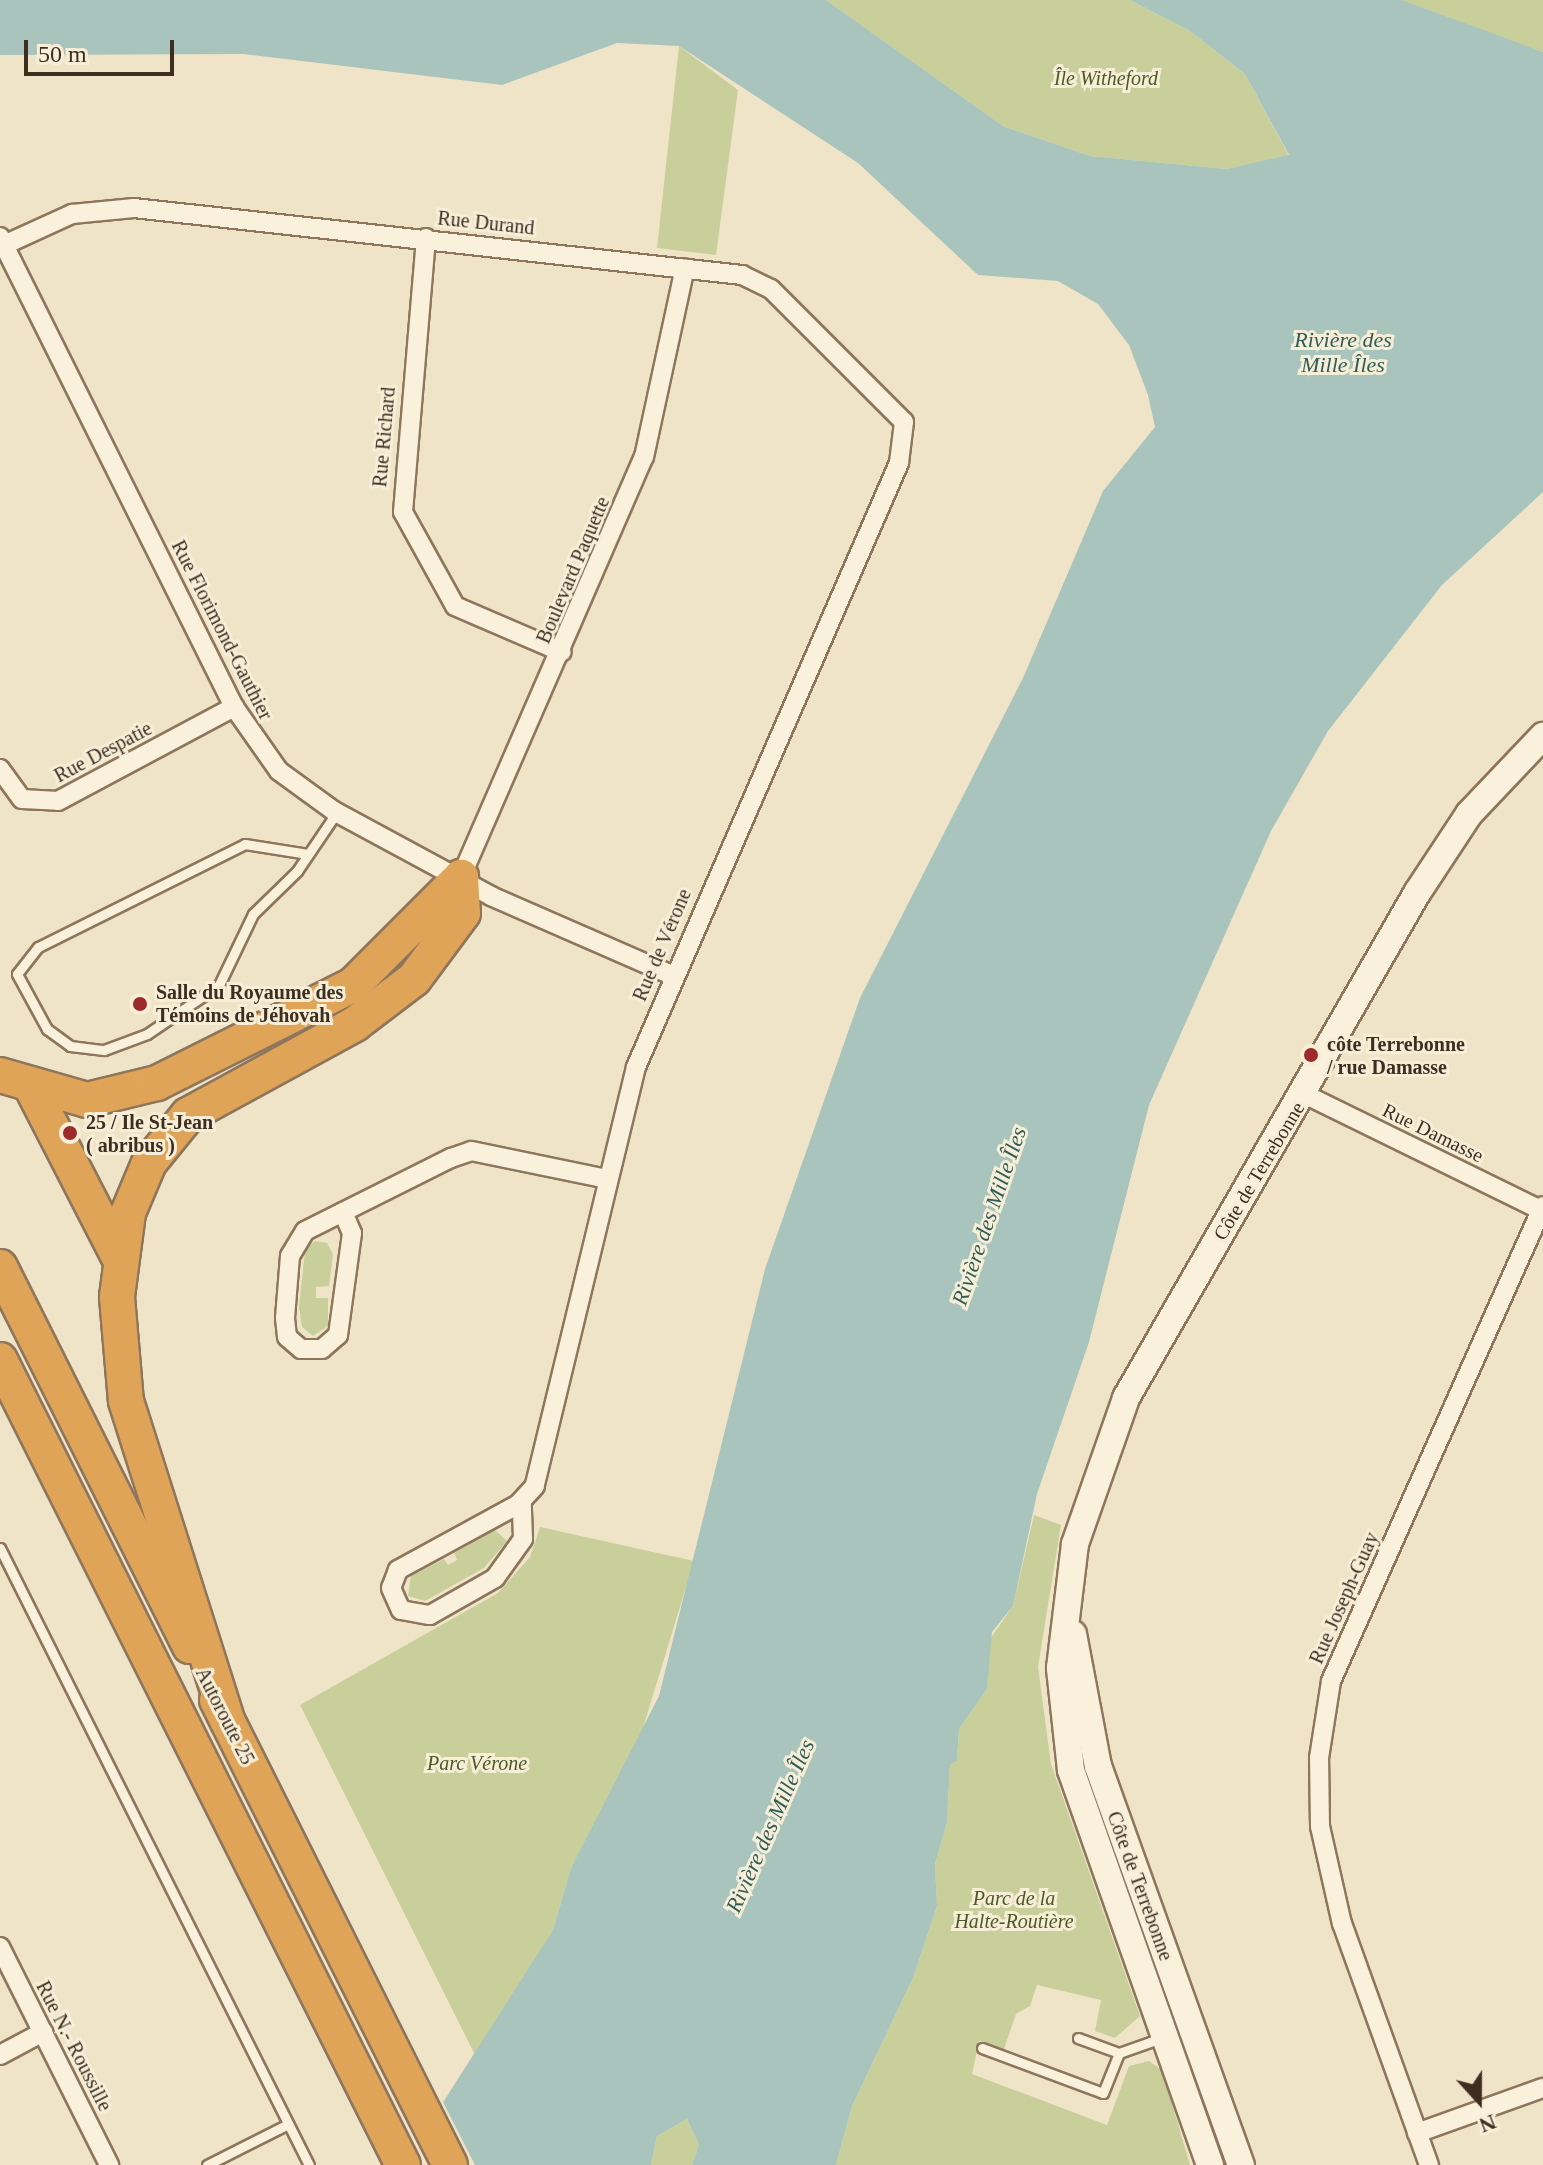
<!DOCTYPE html>
<meta charset="utf-8">
<style>
body{margin:0}
#map{position:relative;width:1543px;height:2165px;overflow:hidden;background:#f0e4c8;font-family:"Times New Roman",serif}
div>[style]{position:absolute}
.green>*{inset:0;background:#c9cf9b}
.water>*{inset:0;background:#a9c4bc}
.pier>*{inset:0;background:#f0e4c8}
.roads{filter:drop-shadow(2px 0 #8d765c) drop-shadow(-2px 0 #8d765c) drop-shadow(0 2px #8d765c) drop-shadow(0 -2px #8d765c)}
.lane>*{height:9px;margin:-4.5px;padding:0 4.5px;transform-origin:4.5px;border-radius:4.5px;background:#faf1dc}
.street>*{height:18px;margin:-9px;padding:0 9px;transform-origin:9px;border-radius:9px;background:#faf1dc}
.secondary>*{height:26px;margin:-13px;padding:0 13px;transform-origin:13px;border-radius:13px;background:#faf1dc}
.highway>*{height:34px;margin:-17px;padding:0 17px;transform-origin:17px;border-radius:17px;background:#e0a458}
.dots>*{width:22px;height:22px;translate:-50% -50%;box-sizing:border-box;border:4px solid #f7eed8;border-radius:50%}
span{translate:-50% -50%;white-space:nowrap;text-align:center;line-height:1.15;-webkit-text-stroke:6px #f7eed8;paint-order:stroke}
.park-label{font-size:20px;color:#4d5a26;font-style:italic}
.street-label{font-size:20px;color:#3d2e20}
.poi-label{font-size:20px;color:#3d2e20;font-weight:700}
.left{translate:0 -50%;text-align:left}
.water-label{font-size:22px;color:#2f5d5a;font-style:italic}
.north{position:absolute;left:1439px;top:2061px;width:80px;height:80px;-webkit-text-stroke:6px #f7eed8;paint-order:stroke;rotate:159deg;font-size:22px;font-weight:700;line-height:32px;text-align:center;color:#3d2e20}
.north::after{content:'';display:block;margin:auto;width:28px;height:36px;background:#3d2e20;clip-path:polygon(50% 0,100% 100%,50% 72%,0 100%)}
.scale{position:absolute;left:24px;top:40px;width:150px;height:36px;box-sizing:border-box;border:4px solid #3d2e20;border-top:0;padding-left:10px;font-size:24px;line-height:28px;white-space:nowrap;color:#3d2e20;-webkit-text-stroke:6px #f7eed8;paint-order:stroke}
</style>
<div id="map">
<div class="green">
<i style="clip-path:polygon(826px 0,1130px 0,1190px 31px,1245px 74px,1289px 156px,1227px 169px,1090px 156px,1003px 126px)"></i>
<i style="clip-path:polygon(1402px 0,1543px 0,1543px 52px,1505px 39px)"></i>
<i style="clip-path:polygon(679px 46px,738px 90px,716px 255px,657px 248px)"></i>
<i style="clip-path:polygon(315px 1241px,327px 1243px,333px 1254px,329px 1286px,316px 1287px,316px 1298px,328px 1298px,328px 1326px,313px 1336px,302px 1327px,299px 1307px,305px 1250px)"></i>
<i style="clip-path:polygon(1034px 1515px,1061px 1525px,1038px 1667px,1051px 1764px,1140px 2016px,1115px 2038px,1095px 2031px,1101px 2000px,1037px 1985px,1030px 2006px,1016px 2014px,1004px 2049px,979px 2041px,972px 2074px,1107px 2125px,1129px 2066px,1149px 2061px,1162px 2070px,1190px 2165px,836px 2165px,852px 2106px,913px 1978px,937px 1906px,935px 1864px,947px 1822px,950px 1765px,957px 1761px,959px 1729px,987px 1689px,988px 1642px,1013px 1606px)"></i>
<i style="clip-path:polygon(540px 1527px,694px 1561px,639px 1741px,571px 1868px,553px 1930px,476px 2057px,300px 1705px,498px 1593px,530px 1557px)"></i>
<i style="clip-path:polygon(495px 1530px,507px 1541px,484px 1568px,425px 1601px,408px 1596px,411px 1576px,444px 1559px,448px 1565px,457px 1560px,454px 1553px)"></i>
<i style="clip-path:polygon(687px 2119px,699px 2145px,692px 2165px,651px 2165px,657px 2136px)"></i>
</div>
<div class="water">
<i style="clip-path:polygon(0 0,826px 0,1003px 126px,1090px 156px,1227px 169px,1289px 155px,1245px 74px,1190px 31px,1130px 0,1402px 0,1543px 52px,1543px 492px,1442px 585px,1328px 731px,1271px 831px,1149px 1105px,1089px 1342px,1037px 1494px,1013px 1606px,992px 1632px,987px 1689px,959px 1729px,957px 1761px,950px 1765px,947px 1822px,935px 1864px,937px 1906px,913px 1978px,852px 2106px,836px 2165px,692px 2165px,699px 2145px,687px 2119px,657px 2136px,651px 2165px,403px 2165px,553px 1930px,571px 1868px,659px 1696px,765px 1269px,860px 998px,1023px 678px,1103px 491px,1155px 427px,1148px 395px,1129px 345px,1098px 304px,1058px 281px,978px 275px,858px 163px,679px 46px,617px 43px,502px 85px,243px 54px,0 55px)"></i>
</div>
<div class="pier">
<i style="clip-path:polygon(441px 2098px,475px 2165px,399px 2165px,400px 2163px)"></i>
</div>
<div class="roads">
<div class="lane">
<i style="left:308px;top:854px;width:64px;rotate:-171deg"></i>
<i style="left:245px;top:844px;width:231px;rotate:153.5deg"></i>
<i style="left:38px;top:947px;width:34px;rotate:128deg"></i>
<i style="left:17px;top:974px;width:63px;rotate:61.4deg"></i>
<i style="left:47px;top:1029px;width:29px;rotate:36deg"></i>
<i style="left:70px;top:1046px;width:34px;rotate:7deg"></i>
<i style="left:104px;top:1050px;width:46px;rotate:-20.4deg"></i>
<i style="left:147px;top:1034px;width:87px;rotate:-34.2deg"></i>
<i style="left:219px;top:985px;width:79px;rotate:-64.4deg"></i>
<i style="left:253px;top:914px;width:62px;rotate:-44.3deg"></i>
<i style="left:297px;top:871px;width:71px;rotate:-55.9deg"></i>
<i style="left:0;top:1548px;width:690px;rotate:63.4deg"></i>
<i style="left:1078px;top:2038px;width:44px;rotate:20.1deg"></i>
<i style="left:1119px;top:2053px;width:48px;rotate:-19.6deg"></i>
<i style="left:982px;top:2048px;width:129px;rotate:20.4deg"></i>
<i style="left:1103px;top:2093px;width:43px;rotate:-68.2deg"></i>
<i style="left:207px;top:2165px;width:91px;rotate:-26.8deg"></i>
</div>
<div class="street">
<i style="left:0;top:237px;width:525px;rotate:63.53deg"></i>
<i style="left:234px;top:707px;width:78px;rotate:54.9deg"></i>
<i style="left:279px;top:771px;width:68px;rotate:36deg"></i>
<i style="left:334px;top:811px;width:179px;rotate:28.4deg"></i>
<i style="left:491px;top:896px;width:197px;rotate:23.6deg"></i>
<i style="left:426px;top:238px;width:275px;rotate:94.8deg"></i>
<i style="left:403px;top:512px;width:107px;rotate:61deg"></i>
<i style="left:455px;top:606px;width:116px;rotate:23.3deg"></i>
<i style="left:4px;top:245px;width:75px;rotate:-24.5deg"></i>
<i style="left:72px;top:214px;width:62px;rotate:-5.5deg"></i>
<i style="left:134px;top:208px;width:612px;rotate:6.29deg"></i>
<i style="left:742px;top:275px;width:32px;rotate:26deg"></i>
<i style="left:771px;top:289px;width:188px;rotate:45deg"></i>
<i style="left:904px;top:422px;width:41px;rotate:97deg"></i>
<i style="left:899px;top:463px;width:659px;rotate:113.53deg"></i>
<i style="left:636px;top:1067px;width:431px;rotate:103.6deg"></i>
<i style="left:535px;top:1486px;width:26px;rotate:133deg"></i>
<i style="left:517px;top:1505px;width:136px;rotate:151.4deg"></i>
<i style="left:398px;top:1570px;width:19px;rotate:111deg"></i>
<i style="left:391px;top:1588px;width:24px;rotate:66deg"></i>
<i style="left:401px;top:1610px;width:29px;rotate:10deg"></i>
<i style="left:430px;top:1615px;width:75px;rotate:-29.6deg"></i>
<i style="left:495px;top:1578px;width:48px;rotate:-54.3deg"></i>
<i style="left:523px;top:1539px;width:38px;rotate:-92deg"></i>
<i style="left:0;top:769px;width:37px;rotate:54deg"></i>
<i style="left:22px;top:799px;width:36px;rotate:3deg"></i>
<i style="left:58px;top:801px;width:200px;rotate:-28.1deg"></i>
<i style="left:461px;top:877px;width:458px;rotate:-66.5deg"></i>
<i style="left:644px;top:457px;width:193px;rotate:-77.8deg"></i>
<i style="left:1304px;top:1094px;width:266px;rotate:26.1deg"></i>
<i style="left:343px;top:1212px;width:23px;rotate:67deg"></i>
<i style="left:352px;top:1233px;width:103px;rotate:97.8deg"></i>
<i style="left:338px;top:1335px;width:21px;rotate:139deg"></i>
<i style="left:322px;top:1349px;width:21px;rotate:180deg"></i>
<i style="left:301px;top:1349px;width:18px;rotate:-139deg"></i>
<i style="left:287px;top:1337px;width:19px;rotate:-96deg"></i>
<i style="left:285px;top:1318px;width:62px;rotate:-85.4deg"></i>
<i style="left:290px;top:1256px;width:29px;rotate:-59deg"></i>
<i style="left:305px;top:1231px;width:163px;rotate:-26.6deg"></i>
<i style="left:451px;top:1158px;width:21px;rotate:-19deg"></i>
<i style="left:471px;top:1151px;width:135px;rotate:11.6deg"></i>
<i style="left:0;top:1947px;width:244px;rotate:63.4deg"></i>
<i style="left:0;top:2055px;width:49px;rotate:-28.1deg"></i>
<i style="left:1417px;top:2133px;width:134px;rotate:-19.7deg"></i>
<i style="left:1429px;top:2165px;width:256px;rotate:-109.8deg"></i>
<i style="left:1342px;top:1924px;width:100px;rotate:-102.7deg"></i>
<i style="left:1320px;top:1826px;width:68px;rotate:-90.8deg"></i>
<i style="left:1319px;top:1758px;width:78px;rotate:-81.1deg"></i>
<i style="left:1331px;top:1681px;width:520px;rotate:-65.95deg"></i>
</div>
<div class="secondary">
<i style="left:1073px;top:1634px;width:134px;rotate:79.3deg"></i>
<i style="left:1098px;top:1766px;width:424px;rotate:70.3deg"></i>
<i style="left:1210px;top:2165px;width:419px;rotate:-109.4deg"></i>
<i style="left:1071px;top:1770px;width:103px;rotate:-96.2deg"></i>
<i style="left:1060px;top:1668px;width:125px;rotate:-83.1deg"></i>
<i style="left:1075px;top:1544px;width:155px;rotate:-70.7deg"></i>
<i style="left:1126px;top:1398px;width:583px;rotate:-60.05deg"></i>
<i style="left:1417px;top:893px;width:95px;rotate:-56.6deg"></i>
<i style="left:1469px;top:814px;width:108px;rotate:-46.5deg"></i>
</div>
<div class="highway">
<i style="left:0;top:1075px;width:91px;rotate:16deg"></i>
<i style="left:87px;top:1100px;width:72px;rotate:-13.7deg"></i>
<i style="left:157px;top:1083px;width:219px;rotate:-26.6deg"></i>
<i style="left:353px;top:985px;width:153px;rotate:-45deg"></i>
<i style="left:461px;top:877px;width:36px;rotate:87deg"></i>
<i style="left:463px;top:913px;width:82px;rotate:126.6deg"></i>
<i style="left:414px;top:979px;width:74px;rotate:142.7deg"></i>
<i style="left:355px;top:1024px;width:190px;rotate:151.4deg"></i>
<i style="left:188px;top:1115px;width:62px;rotate:129.1deg"></i>
<i style="left:149px;top:1163px;width:54px;rotate:112.8deg"></i>
<i style="left:128px;top:1213px;width:85px;rotate:97.5deg"></i>
<i style="left:117px;top:1297px;width:104px;rotate:85.1deg"></i>
<i style="left:126px;top:1401px;width:335px;rotate:72.4deg"></i>
<i style="left:33px;top:1090px;width:190px;rotate:62.8deg"></i>
<i style="left:0;top:1267px;width:424px;rotate:63.4deg"></i>
<i style="left:0;top:1360px;width:900px;rotate:63.41deg"></i>
<i style="left:217px;top:1700px;width:520px;rotate:63.39deg"></i>
</div>
</div>
<div class="dots">
<i style="left:140px;top:1004px;background:#9e2a2b"></i>
<i style="left:1311px;top:1055px;background:#9e2a2b"></i>
<i style="left:70px;top:1133px;background:#9e2a2b"></i>
</div>
<div class="park-label">
<span style="left:1106px;top:78px">Île Witheford</span>
<span style="left:477px;top:1763px">Parc Vérone</span>
<span style="left:1014px;top:1910px">Parc de la<br>Halte-Routière</span>
</div>
<div class="street-label">
<span style="left:486px;top:223px;rotate:6deg">Rue Durand</span>
<span style="left:384px;top:437px;rotate:-85deg">Rue Richard</span>
<span style="left:573px;top:570px;rotate:-67deg">Boulevard Paquette</span>
<span style="left:222px;top:630px;rotate:63deg">Rue Florimond-Gauthier</span>
<span style="left:103px;top:752px;rotate:-28deg">Rue Despatie</span>
<span style="left:662px;top:945px;rotate:-67deg">Rue de Vérone</span>
<span style="left:1433px;top:1133px;rotate:26deg">Rue Damasse</span>
<span style="left:1259px;top:1171px;rotate:-59deg">Côte de Terrebonne</span>
<span style="left:1344px;top:1598px;rotate:-66deg">Rue Joseph-Guay</span>
<span style="left:225px;top:1716px;rotate:63deg">Autoroute 25</span>
<span style="left:1140px;top:1886px;rotate:70deg">Côte de Terrebonne</span>
<span style="left:74px;top:2046px;rotate:63deg">Rue N.- Roussille</span>
</div>
<div class="poi-label">
<span class="left" style="left:156px;top:1004px">Salle du Royaume des<br>Témoins de Jéhovah</span>
<span class="left" style="left:1327px;top:1056px">côte Terrebonne<br>/ rue Damasse</span>
<span class="left" style="left:86px;top:1134px">25 / Ile St-Jean<br>( abribus )</span>
</div>
<div class="water-label">
<span style="left:1343px;top:352px">Rivière des<br>Mille Îles</span>
<span style="left:989px;top:1216px;rotate:-71deg">Rivière des Mille Îles</span>
<span style="left:770px;top:1826px;rotate:-66deg">Rivière des Mille Îles</span>
</div>
<div class="north">N</div>
<div class="scale">50 m</div>
</div>
